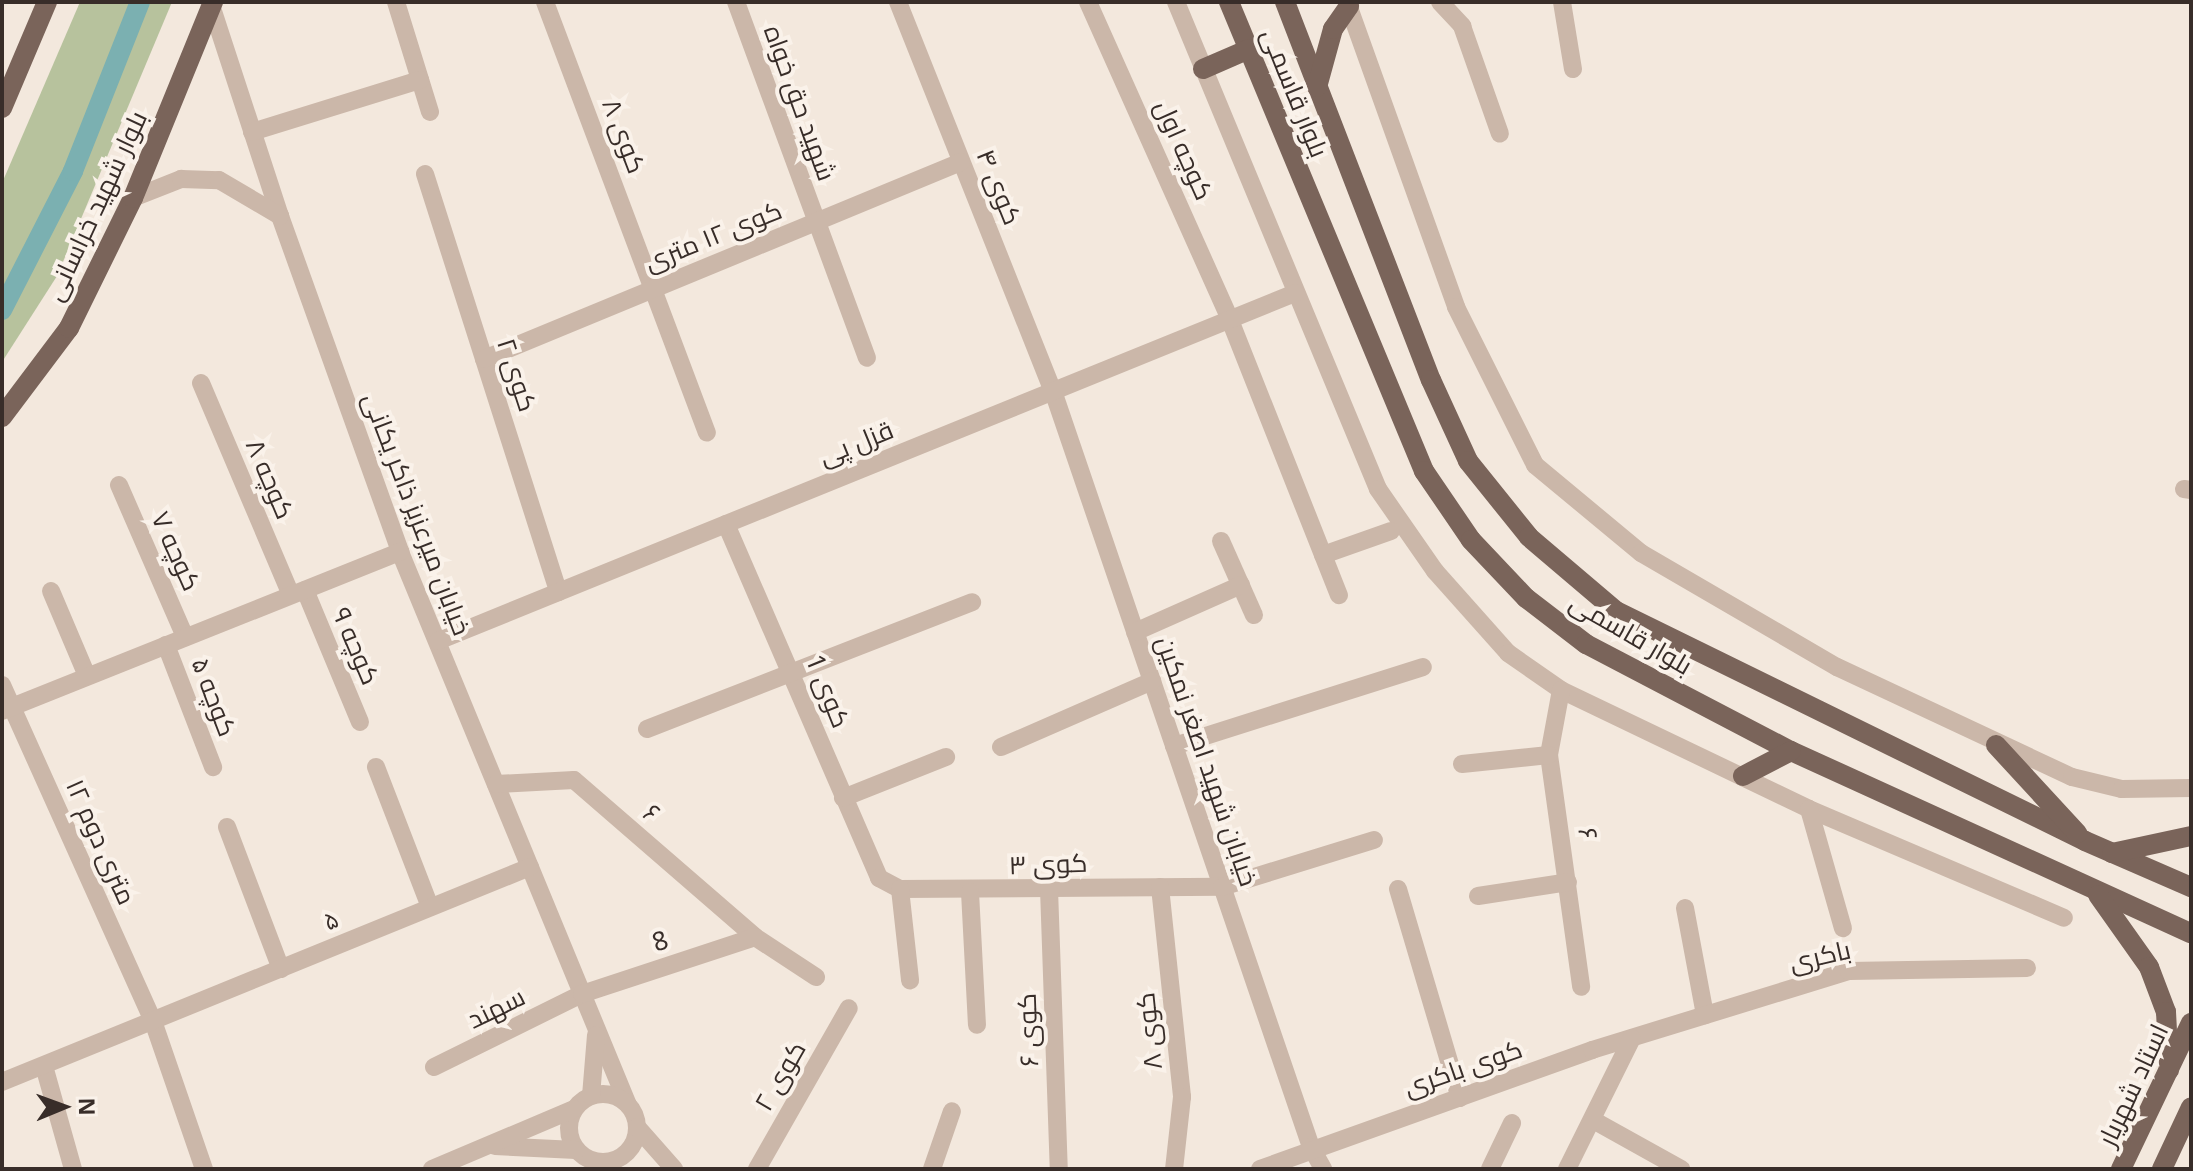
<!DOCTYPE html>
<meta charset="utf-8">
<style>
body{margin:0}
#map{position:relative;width:2193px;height:1171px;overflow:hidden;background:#f3e8dd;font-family:"Noto Sans",Cairo,sans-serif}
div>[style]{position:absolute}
.green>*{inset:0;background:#b7c29d}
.canal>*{height:20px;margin:-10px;padding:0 10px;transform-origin:10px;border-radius:10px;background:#7bb0b1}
.minor>*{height:18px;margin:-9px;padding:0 9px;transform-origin:9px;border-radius:9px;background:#cbb7a9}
.minor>.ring{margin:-9px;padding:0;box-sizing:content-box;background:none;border:18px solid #cbb7a9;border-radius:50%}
.major>*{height:20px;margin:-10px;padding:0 10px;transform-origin:10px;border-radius:10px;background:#7a645a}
span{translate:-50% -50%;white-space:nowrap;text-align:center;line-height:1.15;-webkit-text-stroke:8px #faf2ea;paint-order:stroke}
.street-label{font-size:26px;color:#382d29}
.frame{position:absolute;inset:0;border:4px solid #382d29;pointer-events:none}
.north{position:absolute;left:24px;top:1067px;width:80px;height:80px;-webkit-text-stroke:6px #faf2ea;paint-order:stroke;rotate:89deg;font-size:22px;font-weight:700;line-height:32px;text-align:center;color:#382d29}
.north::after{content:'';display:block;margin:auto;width:28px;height:36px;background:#382d29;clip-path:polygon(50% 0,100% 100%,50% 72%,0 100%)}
</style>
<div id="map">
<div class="green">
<i style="clip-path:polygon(80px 2px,172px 2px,57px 276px,2px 362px,2px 183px)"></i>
</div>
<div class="canal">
<i style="left:2px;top:310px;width:156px;rotate:-62.9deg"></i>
<i style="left:73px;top:171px;width:182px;rotate:-68.4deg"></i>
</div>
<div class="minor">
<i style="left:396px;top:2px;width:115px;rotate:72.8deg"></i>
<i style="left:545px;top:2px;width:460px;rotate:69.4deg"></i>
<i style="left:736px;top:2px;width:379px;rotate:69.8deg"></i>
<i style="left:898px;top:2px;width:419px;rotate:68.3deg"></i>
<i style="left:1053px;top:391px;width:799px;rotate:71.16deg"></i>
<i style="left:1311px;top:1147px;width:25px;rotate:61deg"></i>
<i style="left:1088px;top:2px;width:348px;rotate:65.9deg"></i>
<i style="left:1230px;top:320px;width:296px;rotate:68.4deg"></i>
<i style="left:1176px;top:2px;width:527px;rotate:67.47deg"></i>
<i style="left:1378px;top:489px;width:100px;rotate:55.2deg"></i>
<i style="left:1435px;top:571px;width:110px;rotate:48.3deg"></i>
<i style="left:1508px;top:653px;width:65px;rotate:34.9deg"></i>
<i style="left:1561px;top:690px;width:275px;rotate:25.6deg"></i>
<i style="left:1809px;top:809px;width:277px;rotate:23.1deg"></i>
<i style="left:1347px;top:2px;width:324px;rotate:70.3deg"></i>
<i style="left:1456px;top:307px;width:177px;rotate:63.4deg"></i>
<i style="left:1535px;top:465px;width:138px;rotate:39.7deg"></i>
<i style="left:1641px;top:553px;width:227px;rotate:30.2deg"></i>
<i style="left:1837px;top:667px;width:259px;rotate:25.1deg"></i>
<i style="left:2072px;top:777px;width:51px;rotate:13.5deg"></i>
<i style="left:2122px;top:789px;width:69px;rotate:-0.8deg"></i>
<i style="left:1440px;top:2px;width:33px;rotate:47deg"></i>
<i style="left:1462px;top:26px;width:114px;rotate:70.6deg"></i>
<i style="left:1562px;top:2px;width:68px;rotate:80.7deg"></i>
<i style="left:211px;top:5px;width:222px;rotate:71.9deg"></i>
<i style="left:280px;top:216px;width:357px;rotate:70.3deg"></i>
<i style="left:400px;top:552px;width:598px;rotate:67.59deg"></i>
<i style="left:252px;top:132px;width:176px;rotate:-17.2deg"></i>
<i style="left:425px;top:174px;width:439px;rotate:72.3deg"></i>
<i style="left:133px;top:198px;width:52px;rotate:-21.6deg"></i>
<i style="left:181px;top:179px;width:38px;rotate:2deg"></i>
<i style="left:219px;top:180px;width:71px;rotate:30.5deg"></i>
<i style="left:484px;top:359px;width:516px;rotate:-22.44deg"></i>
<i style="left:201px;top:383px;width:230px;rotate:67deg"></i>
<i style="left:119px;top:485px;width:166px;rotate:66.5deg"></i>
<i style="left:2184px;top:489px;width:7px;rotate:8deg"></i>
<i style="left:726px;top:524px;width:386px;rotate:66.6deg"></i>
<i style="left:879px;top:878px;width:24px;rotate:28deg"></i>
<i style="left:900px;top:889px;width:322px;rotate:-0.4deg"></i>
<i style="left:1222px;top:887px;width:159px;rotate:-17.2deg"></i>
<i style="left:1221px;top:541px;width:81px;rotate:66deg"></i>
<i style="left:1323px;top:555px;width:72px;rotate:-19.4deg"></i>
<i style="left:305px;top:590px;width:143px;rotate:67.4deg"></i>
<i style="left:51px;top:591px;width:92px;rotate:67deg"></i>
<i style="left:1135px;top:632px;width:116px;rotate:-23.9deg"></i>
<i style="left:438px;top:641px;width:925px;rotate:-22.1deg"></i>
<i style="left:166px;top:645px;width:131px;rotate:68.9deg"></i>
<i style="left:2px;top:685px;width:368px;rotate:65.8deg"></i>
<i style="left:153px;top:1021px;width:157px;rotate:71deg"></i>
<i style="left:1561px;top:690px;width:66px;rotate:100.5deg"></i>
<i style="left:1549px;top:755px;width:234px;rotate:82.1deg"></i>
<i style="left:2px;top:711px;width:429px;rotate:-21.8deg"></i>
<i style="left:647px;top:729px;width:349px;rotate:-21.3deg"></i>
<i style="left:1174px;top:746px;width:261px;rotate:-17.6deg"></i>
<i style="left:1001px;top:747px;width:165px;rotate:-23.6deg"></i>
<i style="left:1462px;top:764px;width:87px;rotate:-5.9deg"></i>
<i style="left:376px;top:767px;width:150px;rotate:68.9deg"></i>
<i style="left:496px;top:784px;width:78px;rotate:-2.9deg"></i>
<i style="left:574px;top:780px;width:240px;rotate:40.9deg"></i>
<i style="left:755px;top:937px;width:73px;rotate:33.3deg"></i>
<i style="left:843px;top:798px;width:111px;rotate:-21.7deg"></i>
<i style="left:1809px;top:809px;width:124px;rotate:74.1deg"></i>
<i style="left:227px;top:827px;width:152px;rotate:69.2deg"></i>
<i style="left:1160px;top:887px;width:211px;rotate:84deg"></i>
<i style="left:1182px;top:1097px;width:72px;rotate:96.3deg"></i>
<i style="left:900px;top:889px;width:92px;rotate:83.7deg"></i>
<i style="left:1049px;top:889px;width:280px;rotate:88deg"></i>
<i style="left:1398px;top:889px;width:218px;rotate:73.5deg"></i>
<i style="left:970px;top:892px;width:133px;rotate:87deg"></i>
<i style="left:1478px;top:896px;width:91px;rotate:-8.8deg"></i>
<i style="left:1685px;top:908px;width:109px;rotate:79.4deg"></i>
<i style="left:44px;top:1066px;width:107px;rotate:74.3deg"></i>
<i style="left:434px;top:1067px;width:165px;rotate:-26.3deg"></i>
<i style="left:582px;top:994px;width:182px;rotate:-18.2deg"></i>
<i style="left:2px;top:1082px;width:570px;rotate:-22.16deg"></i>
<i class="ring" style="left:569px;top:1094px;width:50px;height:50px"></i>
<i style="left:591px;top:1096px;width:61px;rotate:-85.3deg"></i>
<i style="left:1593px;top:1120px;width:101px;rotate:29.1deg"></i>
<i style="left:637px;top:1127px;width:56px;rotate:48.6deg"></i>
<i style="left:495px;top:1146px;width:81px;rotate:2.8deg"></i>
<i style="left:432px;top:1169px;width:154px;rotate:-22.9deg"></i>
<i style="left:757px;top:1169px;width:185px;rotate:-60.3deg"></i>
<i style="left:932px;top:1169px;width:61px;rotate:-71deg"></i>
<i style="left:1260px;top:1169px;width:353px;rotate:-19.7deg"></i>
<i style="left:1592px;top:1050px;width:269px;rotate:-17.1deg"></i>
<i style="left:1849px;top:971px;width:178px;rotate:-1deg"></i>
<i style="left:1490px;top:1169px;width:51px;rotate:-64.4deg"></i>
<i style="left:1567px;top:1169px;width:146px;rotate:-63.6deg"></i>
</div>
<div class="major">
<i style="left:1229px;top:2px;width:508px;rotate:67.42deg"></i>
<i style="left:1424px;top:471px;width:83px;rotate:55.7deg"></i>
<i style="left:1471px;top:540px;width:80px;rotate:46.5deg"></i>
<i style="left:1526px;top:598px;width:76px;rotate:37.5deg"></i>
<i style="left:1586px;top:644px;width:231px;rotate:27.6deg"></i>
<i style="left:1791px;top:751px;width:439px;rotate:24.5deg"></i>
<i style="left:1285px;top:2px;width:405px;rotate:68.9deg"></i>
<i style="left:1431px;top:380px;width:89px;rotate:65.4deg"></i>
<i style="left:1468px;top:461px;width:97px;rotate:51.2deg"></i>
<i style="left:1529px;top:537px;width:114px;rotate:40.4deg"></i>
<i style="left:1616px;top:611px;width:522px;rotate:26.12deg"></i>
<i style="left:2085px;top:841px;width:116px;rotate:23.5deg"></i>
<i style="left:1203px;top:69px;width:50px;rotate:-23.5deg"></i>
<i style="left:1317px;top:87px;width:60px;rotate:-74.6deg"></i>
<i style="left:1333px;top:29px;width:28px;rotate:-55deg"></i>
<i style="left:2px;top:108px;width:115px;rotate:-67deg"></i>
<i style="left:2px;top:417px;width:111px;rotate:-53deg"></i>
<i style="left:69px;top:328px;width:145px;rotate:-63.8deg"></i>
<i style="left:133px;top:198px;width:212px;rotate:-67.8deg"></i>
<i style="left:1996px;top:745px;width:120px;rotate:47.4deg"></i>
<i style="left:1743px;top:776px;width:54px;rotate:-27.5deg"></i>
<i style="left:2112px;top:853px;width:81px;rotate:-12.1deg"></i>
<i style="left:2098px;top:895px;width:88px;rotate:54.7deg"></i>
<i style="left:2149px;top:967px;width:48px;rotate:69.3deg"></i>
<i style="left:2166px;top:1012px;width:58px;rotate:87deg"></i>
<i style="left:2121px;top:1169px;width:162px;rotate:-64.4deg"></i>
<i style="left:2162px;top:1169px;width:68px;rotate:-64.9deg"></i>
</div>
<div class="street-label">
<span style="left:1295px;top:93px;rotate:68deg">بلوار قاسمی</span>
<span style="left:800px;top:103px;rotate:70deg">شهید حق خواه</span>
<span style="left:624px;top:136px;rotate:69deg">کوی ۸</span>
<span style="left:1184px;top:150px;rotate:66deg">کوچه اول</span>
<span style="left:999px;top:187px;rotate:68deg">کوی ۴</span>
<span style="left:96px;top:206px;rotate:-65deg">بلوار شهید خراسانی</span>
<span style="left:713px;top:236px;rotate:-22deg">کوی ۱۲ متری</span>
<span style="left:517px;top:375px;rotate:72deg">کوی ۲</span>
<span style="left:856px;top:443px;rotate:-22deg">قزل پی</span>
<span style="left:270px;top:479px;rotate:67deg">کوچه ۸</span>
<span style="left:417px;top:514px;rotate:69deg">خیابان میرعزیز ذاکر یکانی</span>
<span style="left:176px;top:551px;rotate:66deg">کوچه ۷</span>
<span style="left:1631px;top:634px;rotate:30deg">بلوار قاسمی</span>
<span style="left:356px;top:646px;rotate:67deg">کوچه ۹</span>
<span style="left:828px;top:691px;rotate:68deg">کوی 1</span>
<span style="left:214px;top:697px;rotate:69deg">کوچه ۵</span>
<span style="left:1207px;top:761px;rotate:71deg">خیابان شهید اصغر نمکین</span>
<span style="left:652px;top:813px;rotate:41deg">۶</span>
<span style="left:1588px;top:834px;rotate:82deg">۶</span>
<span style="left:101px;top:842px;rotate:66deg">۱۲ متری دوم</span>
<span style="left:1048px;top:864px;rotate:-2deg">کوی ۳</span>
<span style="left:331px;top:920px;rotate:-22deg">۵</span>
<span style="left:660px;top:941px;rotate:-19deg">8</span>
<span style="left:1820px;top:956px;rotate:-13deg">باکری</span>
<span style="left:496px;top:1008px;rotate:-26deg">سهند</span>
<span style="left:1028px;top:1030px;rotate:-92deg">کوی ۶</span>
<span style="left:1149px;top:1031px;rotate:-96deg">کوی ۸</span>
<span style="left:1463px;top:1068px;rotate:-19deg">کوی باکری</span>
<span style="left:780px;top:1076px;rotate:-60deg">کوی ۲</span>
<span style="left:2133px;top:1085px;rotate:-65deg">استاد شهریار</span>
</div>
<div class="frame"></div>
<div class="north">N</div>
</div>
